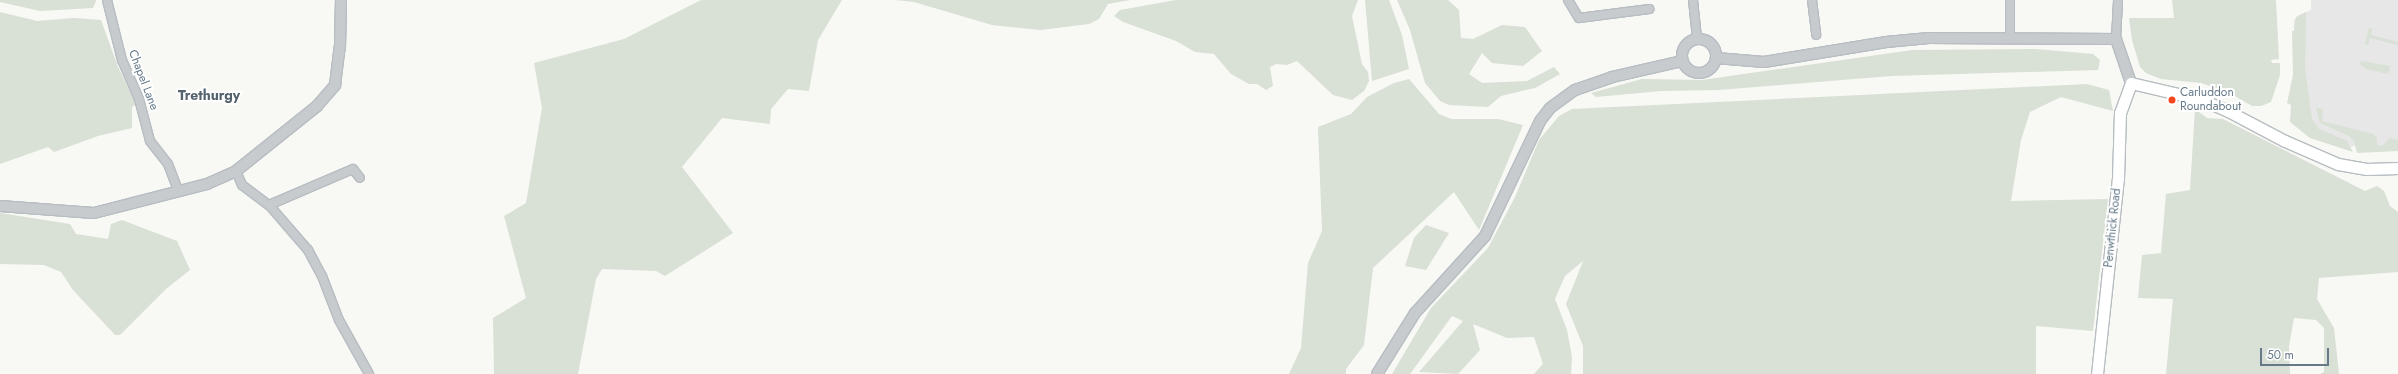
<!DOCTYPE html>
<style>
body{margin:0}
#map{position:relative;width:2398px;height:374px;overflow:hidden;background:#f8f8f5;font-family:Jost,sans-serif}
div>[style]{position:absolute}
.built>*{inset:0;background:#e6e7e6}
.green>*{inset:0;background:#d9e0d5}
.roads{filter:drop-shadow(1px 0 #b7bdc1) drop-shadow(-1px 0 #b7bdc1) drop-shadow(0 1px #b7bdc1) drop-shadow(0 -1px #b7bdc1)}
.minor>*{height:8px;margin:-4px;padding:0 4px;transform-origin:4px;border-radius:4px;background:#c7cbce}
.tertiary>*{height:10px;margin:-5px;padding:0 5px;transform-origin:5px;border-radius:5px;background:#c7cbce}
.tertiary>.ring{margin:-5px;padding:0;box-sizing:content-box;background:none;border:10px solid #c7cbce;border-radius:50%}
.secondary>*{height:11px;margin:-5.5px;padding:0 5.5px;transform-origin:5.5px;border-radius:5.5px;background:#fff}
.dots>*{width:11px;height:11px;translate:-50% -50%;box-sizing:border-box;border:2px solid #fff;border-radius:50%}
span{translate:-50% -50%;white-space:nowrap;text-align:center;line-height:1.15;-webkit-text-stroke:4px #fff;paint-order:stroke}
.street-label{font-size:12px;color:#657988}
.poi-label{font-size:12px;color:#657988}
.left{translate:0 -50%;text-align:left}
.quarter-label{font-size:14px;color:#53626c;font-weight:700}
.scale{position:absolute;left:2260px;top:348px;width:69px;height:18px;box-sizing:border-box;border:2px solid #657988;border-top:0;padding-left:5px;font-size:12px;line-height:14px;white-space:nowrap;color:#657988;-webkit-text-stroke:3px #fff;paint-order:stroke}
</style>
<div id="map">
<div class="built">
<i style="clip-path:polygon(2311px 0,2398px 0,2398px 148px,2356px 145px,2351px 147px,2323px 139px,2294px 105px,2289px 104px,2294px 86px,2294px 20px,2299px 15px,2311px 10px)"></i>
</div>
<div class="green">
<i style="clip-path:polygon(0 0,96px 0,96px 1px,93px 8px,40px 11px,0 2px)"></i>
<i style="clip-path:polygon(701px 0,842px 0,818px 40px,809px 91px,788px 89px,771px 109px,770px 124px,722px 118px,682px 167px,733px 233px,665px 276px,656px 271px,602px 269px,596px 279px,578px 374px,494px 374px,493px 318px,526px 298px,504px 216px,526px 203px,542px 108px,534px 63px,624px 39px)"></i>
<i style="clip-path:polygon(895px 0,1130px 0,1108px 4px,1099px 19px,1089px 24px,1040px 30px,992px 25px,914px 2px)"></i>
<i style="clip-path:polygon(1176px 0,1358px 0,1352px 16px,1362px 64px,1368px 72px,1369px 81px,1364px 91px,1352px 100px,1333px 95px,1297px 61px,1287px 65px,1276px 64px,1270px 67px,1273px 86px,1266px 90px,1257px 84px,1249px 84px,1231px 74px,1214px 54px,1195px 52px,1176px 41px,1123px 22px,1114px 16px,1120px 10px)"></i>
<i style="clip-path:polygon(1365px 0,1389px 0,1402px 35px,1409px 69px,1372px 81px)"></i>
<i style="clip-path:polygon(1397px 0,1448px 0,1459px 10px,1461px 38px,1473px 39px,1502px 25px,1525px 27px,1542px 51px,1523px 66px,1492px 63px,1482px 53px,1469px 74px,1482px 83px,1527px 81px,1554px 67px,1560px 74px,1535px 88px,1501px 96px,1488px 107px,1449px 105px,1440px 101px,1425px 83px,1410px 30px)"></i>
<i style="clip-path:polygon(2172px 0,2276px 0,2279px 59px,2271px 60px,2272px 63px,2280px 63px,2280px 75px,2271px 102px,2261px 106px,2252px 106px,2228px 92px,2201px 83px,2161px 79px,2146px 73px,2140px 67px,2132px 40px,2129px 18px,2174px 18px)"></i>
<i style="clip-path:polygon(0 12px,37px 21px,74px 18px,101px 20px,118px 67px,136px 104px,132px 107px,132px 128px,98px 136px,54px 152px,48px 147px,0 164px)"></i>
<i style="clip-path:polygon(2306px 12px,2305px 67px,2312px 119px,2319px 129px,2347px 141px,2353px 152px,2310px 138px,2290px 122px,2291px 105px,2287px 103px,2293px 75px,2292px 31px,2294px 31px,2296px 17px)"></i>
<i style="clip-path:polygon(2369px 28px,2372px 29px,2371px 35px,2398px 42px,2398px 45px,2370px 38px,2368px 45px,2365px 44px)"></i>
<i style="clip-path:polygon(2036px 49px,2093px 54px,2100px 60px,2098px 70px,1891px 76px,1719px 90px,1661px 91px,1596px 97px,1591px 93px,1642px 79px,1702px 80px,1912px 50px)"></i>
<i style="clip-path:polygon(2361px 61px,2390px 66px,2388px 74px,2366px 69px,2360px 64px)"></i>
<i style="clip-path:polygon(1409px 79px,1439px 114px,1451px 119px,1498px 119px,1523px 125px,1479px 230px,1454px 192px,1373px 268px,1364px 345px,1346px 369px,1346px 374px,1289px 374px,1301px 348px,1308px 263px,1322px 231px,1318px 127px,1351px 114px,1367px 97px,1394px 83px)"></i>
<i style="clip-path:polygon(2087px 84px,2109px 90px,2113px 111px,2061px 97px,2030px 112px,2021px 140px,2011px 201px,2108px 199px,2093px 331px,2036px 326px,2036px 374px,1583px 374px,1583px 346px,1566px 304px,1583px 261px,1565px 276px,1555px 299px,1567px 330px,1572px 357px,1571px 374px,1534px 374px,1543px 364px,1534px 337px,1507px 338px,1473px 324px,1480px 350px,1458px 374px,1419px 372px,1463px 321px,1452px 316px,1410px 374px,1392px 374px,1431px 308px,1488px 248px,1515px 197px,1539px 140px,1559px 116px,1572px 109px)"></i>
<i style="clip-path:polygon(2316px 108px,2323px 109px,2322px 121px,2373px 134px,2377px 138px,2377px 145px,2382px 146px,2390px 138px,2398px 140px,2398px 151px,2357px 153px,2354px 141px,2349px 136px,2320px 123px)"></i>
<i style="clip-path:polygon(2195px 109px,2207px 118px,2223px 119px,2365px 191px,2377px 186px,2384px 191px,2390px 206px,2398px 212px,2398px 272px,2319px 278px,2317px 299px,2334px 328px,2339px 374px,2320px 374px,2324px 372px,2324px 328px,2316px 320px,2294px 318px,2289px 346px,2290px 374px,2166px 374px,2173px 299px,2138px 298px,2142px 255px,2161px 253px,2166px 194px,2190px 190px)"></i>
<i style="clip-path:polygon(0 213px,70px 224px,76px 234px,108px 239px,111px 224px,122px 220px,177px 241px,190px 270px,166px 289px,120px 335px,115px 335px,73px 290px,61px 272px,44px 265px,0 264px)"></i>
<i style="clip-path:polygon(1426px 225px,1449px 233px,1426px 270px,1405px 266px,1414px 238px)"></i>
</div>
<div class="roads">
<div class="minor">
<i style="left:107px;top:0;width:62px;rotate:76deg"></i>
<i style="left:122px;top:60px;width:43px;rotate:66.4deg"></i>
<i style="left:139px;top:99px;width:43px;rotate:75.3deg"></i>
<i style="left:150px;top:141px;width:29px;rotate:52deg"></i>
<i style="left:168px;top:164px;width:30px;rotate:69deg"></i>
<i style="left:1568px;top:0;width:21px;rotate:59deg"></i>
<i style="left:1579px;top:18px;width:71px;rotate:-7.3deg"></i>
<i style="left:1693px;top:0;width:39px;rotate:84deg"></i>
<i style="left:1812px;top:0;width:35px;rotate:83deg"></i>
<i style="left:2010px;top:37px;width:37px;rotate:-90deg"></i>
<i style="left:2116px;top:39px;width:39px;rotate:-87deg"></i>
<i style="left:236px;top:171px;width:15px;rotate:67deg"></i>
<i style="left:242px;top:185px;width:34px;rotate:37deg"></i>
<i style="left:269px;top:205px;width:60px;rotate:49.1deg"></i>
<i style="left:308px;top:250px;width:30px;rotate:62deg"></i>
<i style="left:322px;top:276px;width:47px;rotate:68.9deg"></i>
<i style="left:339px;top:320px;width:62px;rotate:60.9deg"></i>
<i style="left:269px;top:205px;width:91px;rotate:-23.2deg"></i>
<i style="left:353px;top:169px;width:11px;rotate:52deg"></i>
</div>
<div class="tertiary">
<i class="ring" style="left:1682px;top:39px;width:24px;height:24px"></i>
<i style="left:1716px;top:58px;width:48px;rotate:4.8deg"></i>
<i style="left:1764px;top:62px;width:124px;rotate:-9.3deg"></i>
<i style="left:1886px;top:42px;width:43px;rotate:-5.3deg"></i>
<i style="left:1929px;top:38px;width:187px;rotate:0.3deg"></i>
<i style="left:2116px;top:39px;width:46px;rotate:71.2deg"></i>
<i style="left:0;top:206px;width:94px;rotate:4.3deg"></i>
<i style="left:94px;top:213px;width:117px;rotate:-14.4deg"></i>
<i style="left:207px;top:184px;width:32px;rotate:-24deg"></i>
<i style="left:236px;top:171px;width:104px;rotate:-38.7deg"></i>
<i style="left:317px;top:106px;width:28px;rotate:-49deg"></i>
<i style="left:335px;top:85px;width:38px;rotate:-83deg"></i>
<i style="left:340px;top:47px;width:47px;rotate:-88.8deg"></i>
<i style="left:1377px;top:374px;width:72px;rotate:-58.1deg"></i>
<i style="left:1415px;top:313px;width:104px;rotate:-47.7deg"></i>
<i style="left:1485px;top:236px;width:127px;rotate:-64.4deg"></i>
<i style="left:1540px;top:121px;width:16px;rotate:-52deg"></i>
<i style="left:1550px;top:108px;width:31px;rotate:-36deg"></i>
<i style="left:1575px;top:90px;width:39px;rotate:-19deg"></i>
<i style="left:1612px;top:77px;width:72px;rotate:-12.9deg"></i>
</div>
<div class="secondary">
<i style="left:2097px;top:374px;width:196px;rotate:-83.9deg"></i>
<i style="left:2118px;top:179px;width:66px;rotate:-88.3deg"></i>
<i style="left:2120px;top:113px;width:32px;rotate:-70deg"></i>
<i style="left:2131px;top:83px;width:71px;rotate:13.1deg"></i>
<i style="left:2200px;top:99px;width:30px;rotate:23deg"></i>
<i style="left:2228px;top:111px;width:64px;rotate:27.8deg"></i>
<i style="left:2285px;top:141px;width:58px;rotate:23.5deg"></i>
<i style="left:2338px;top:164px;width:29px;rotate:10deg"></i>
<i style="left:2367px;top:169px;width:31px;rotate:-2deg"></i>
</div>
</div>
<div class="dots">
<i style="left:2172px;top:100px;background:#f0471d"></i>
</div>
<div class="street-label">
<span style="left:143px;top:80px;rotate:69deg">Chapel Lane</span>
<span style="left:2113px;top:228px;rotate:-84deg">Penwthick Road</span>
</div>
<div class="poi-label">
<span class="left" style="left:2180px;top:100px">Carluddon<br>Roundabout</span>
</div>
<div class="quarter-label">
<span style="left:209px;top:95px">Trethurgy</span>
</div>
<div class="scale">50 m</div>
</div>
